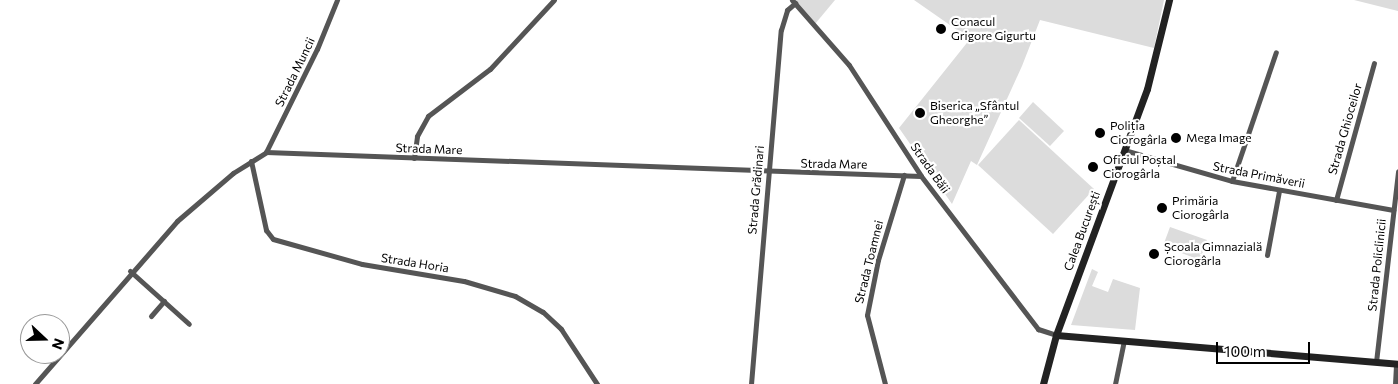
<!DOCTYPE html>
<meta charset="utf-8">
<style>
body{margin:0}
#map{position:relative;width:1398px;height:384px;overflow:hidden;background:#fff;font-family:Commissioner,sans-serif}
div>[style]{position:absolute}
.green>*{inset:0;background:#dcdcdc}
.minor>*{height:5px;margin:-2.5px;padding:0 2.5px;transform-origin:2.5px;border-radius:2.5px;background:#555}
.secondary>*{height:7px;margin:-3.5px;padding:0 3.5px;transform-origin:3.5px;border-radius:3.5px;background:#222}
.dots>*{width:14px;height:14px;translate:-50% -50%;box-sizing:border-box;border:2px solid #fff;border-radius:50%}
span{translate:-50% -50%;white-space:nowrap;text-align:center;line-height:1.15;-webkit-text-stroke:4.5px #fff;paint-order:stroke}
.poi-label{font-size:12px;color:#000}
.left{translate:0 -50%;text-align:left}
.street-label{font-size:12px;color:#000}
.north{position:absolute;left:20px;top:314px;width:50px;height:50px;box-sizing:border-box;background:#fff;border:1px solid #999;border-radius:50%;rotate:111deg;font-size:14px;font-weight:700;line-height:20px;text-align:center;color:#000}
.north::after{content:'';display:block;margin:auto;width:18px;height:22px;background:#000;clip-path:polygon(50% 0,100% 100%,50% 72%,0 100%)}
.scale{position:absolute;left:1216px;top:342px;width:94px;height:22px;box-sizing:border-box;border:2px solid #000;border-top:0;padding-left:6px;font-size:15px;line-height:18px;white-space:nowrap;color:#000;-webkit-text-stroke:4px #fff;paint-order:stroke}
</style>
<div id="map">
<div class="green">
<i style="clip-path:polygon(792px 0,835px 0,815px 24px)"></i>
<i style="clip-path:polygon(914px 0,1164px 0,1154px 48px,1040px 20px,1022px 66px,977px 165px,971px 161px,952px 204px,899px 128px,970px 39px)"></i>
<i style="clip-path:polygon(1354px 0,1398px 0,1398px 11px)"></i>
<i style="clip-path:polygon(1033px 102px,1064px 131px,1050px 146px,1019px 118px)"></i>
<i style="clip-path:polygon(1019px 120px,1094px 189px,1053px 234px,978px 165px)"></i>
<i style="clip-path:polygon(1170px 227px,1207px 240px,1200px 260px,1163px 246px)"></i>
<i style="clip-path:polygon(1092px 269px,1098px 272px,1092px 286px,1108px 292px,1113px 279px,1140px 288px,1135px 330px,1071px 325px)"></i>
</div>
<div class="minor">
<i style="left:792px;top:0;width:86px;rotate:48.8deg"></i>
<i style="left:849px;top:65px;width:132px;rotate:57deg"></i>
<i style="left:921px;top:176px;width:193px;rotate:52.6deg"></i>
<i style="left:1038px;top:329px;width:19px;rotate:18deg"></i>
<i style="left:1124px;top:150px;width:112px;rotate:16deg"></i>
<i style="left:1232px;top:181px;width:164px;rotate:10.2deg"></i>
<i style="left:266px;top:152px;width:115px;rotate:-63.7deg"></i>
<i style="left:317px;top:49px;width:53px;rotate:-67.8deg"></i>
<i style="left:414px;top:158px;width:22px;rotate:-82deg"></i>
<i style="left:417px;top:136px;width:23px;rotate:-61deg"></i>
<i style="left:428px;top:116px;width:78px;rotate:-37.2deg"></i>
<i style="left:490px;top:69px;width:94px;rotate:-47.2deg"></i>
<i style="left:251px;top:161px;width:71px;rotate:77.7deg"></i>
<i style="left:266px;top:230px;width:11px;rotate:52deg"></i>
<i style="left:273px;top:239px;width:92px;rotate:15.7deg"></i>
<i style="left:362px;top:264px;width:103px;rotate:9.5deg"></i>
<i style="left:464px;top:281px;width:53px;rotate:16.4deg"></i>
<i style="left:515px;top:296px;width:32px;rotate:30deg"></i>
<i style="left:543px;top:312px;width:25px;rotate:43deg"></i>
<i style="left:561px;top:329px;width:66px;rotate:56.8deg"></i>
<i style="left:1232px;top:181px;width:136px;rotate:-71.2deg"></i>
<i style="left:1336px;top:200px;width:142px;rotate:-74.5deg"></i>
<i style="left:1267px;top:255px;width:65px;rotate:-79.4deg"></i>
<i style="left:130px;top:271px;width:79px;rotate:41.9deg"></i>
<i style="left:151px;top:316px;width:20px;rotate:-49deg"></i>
<i style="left:1376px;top:362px;width:192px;rotate:-83.4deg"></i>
<i style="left:35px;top:384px;width:216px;rotate:-48.9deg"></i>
<i style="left:177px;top:221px;width:74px;rotate:-40.6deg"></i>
<i style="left:233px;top:173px;width:39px;rotate:-32deg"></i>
<i style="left:266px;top:152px;width:655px;rotate:2.1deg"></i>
<i style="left:751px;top:384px;width:355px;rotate:-85.2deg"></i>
<i style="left:781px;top:30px;width:21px;rotate:-73deg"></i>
<i style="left:787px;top:10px;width:11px;rotate:-41deg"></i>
<i style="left:885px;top:384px;width:71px;rotate:-104.6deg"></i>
<i style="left:867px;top:315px;width:56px;rotate:-78.7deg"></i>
<i style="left:878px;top:260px;width:89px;rotate:-73deg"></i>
<i style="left:1115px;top:384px;width:45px;rotate:-78.4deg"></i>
<i style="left:1395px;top:384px;width:20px;rotate:-87deg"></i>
</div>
<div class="secondary">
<i style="left:1056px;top:335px;width:343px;rotate:4.8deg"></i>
<i style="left:1043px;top:384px;width:51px;rotate:-75.1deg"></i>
<i style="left:1056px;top:335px;width:262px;rotate:-69.7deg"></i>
<i style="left:1147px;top:89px;width:92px;rotate:-76.1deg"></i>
</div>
<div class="dots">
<i style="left:941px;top:29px;background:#000"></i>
<i style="left:920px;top:113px;background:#000"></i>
<i style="left:1100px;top:133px;background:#000"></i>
<i style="left:1176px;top:138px;background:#000"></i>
<i style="left:1093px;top:167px;background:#000"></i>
<i style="left:1162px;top:208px;background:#000"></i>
<i style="left:1154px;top:254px;background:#000"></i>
</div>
<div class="poi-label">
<span class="left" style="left:951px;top:29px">Conacul<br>Grigore Gigurtu</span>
<span class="left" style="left:930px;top:113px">Biserica „Sfântul<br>Gheorghe”</span>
<span class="left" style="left:1110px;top:133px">Poliția<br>Ciorogârla</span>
<span class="left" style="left:1186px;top:138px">Mega Image</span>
<span class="left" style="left:1103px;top:167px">Oficiul Poștal<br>Ciorogârla</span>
<span class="left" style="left:1172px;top:208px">Primăria<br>Ciorogârla</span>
<span class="left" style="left:1164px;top:254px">Școala Gimnazială<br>Ciorogârla</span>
</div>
<div class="street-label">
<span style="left:295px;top:72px;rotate:-64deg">Strada Muncii</span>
<span style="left:1345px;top:129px;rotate:-74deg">Strada Ghioceilor</span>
<span style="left:429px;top:149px;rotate:2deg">Strada Mare</span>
<span style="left:834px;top:164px;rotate:1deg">Strada Mare</span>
<span style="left:930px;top:168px;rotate:55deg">Strada Băii</span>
<span style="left:1259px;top:175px;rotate:11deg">Strada Primăverii</span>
<span style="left:756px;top:190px;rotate:-85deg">Strada Grădinari</span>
<span style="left:1082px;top:231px;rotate:-70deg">Calea București</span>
<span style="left:869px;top:262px;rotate:-76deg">Strada Toamnei</span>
<span style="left:415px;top:263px;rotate:9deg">Strada Horia</span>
<span style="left:1377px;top:265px;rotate:-84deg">Strada Policlinicii</span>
</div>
<div class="north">N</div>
<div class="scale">100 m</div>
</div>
